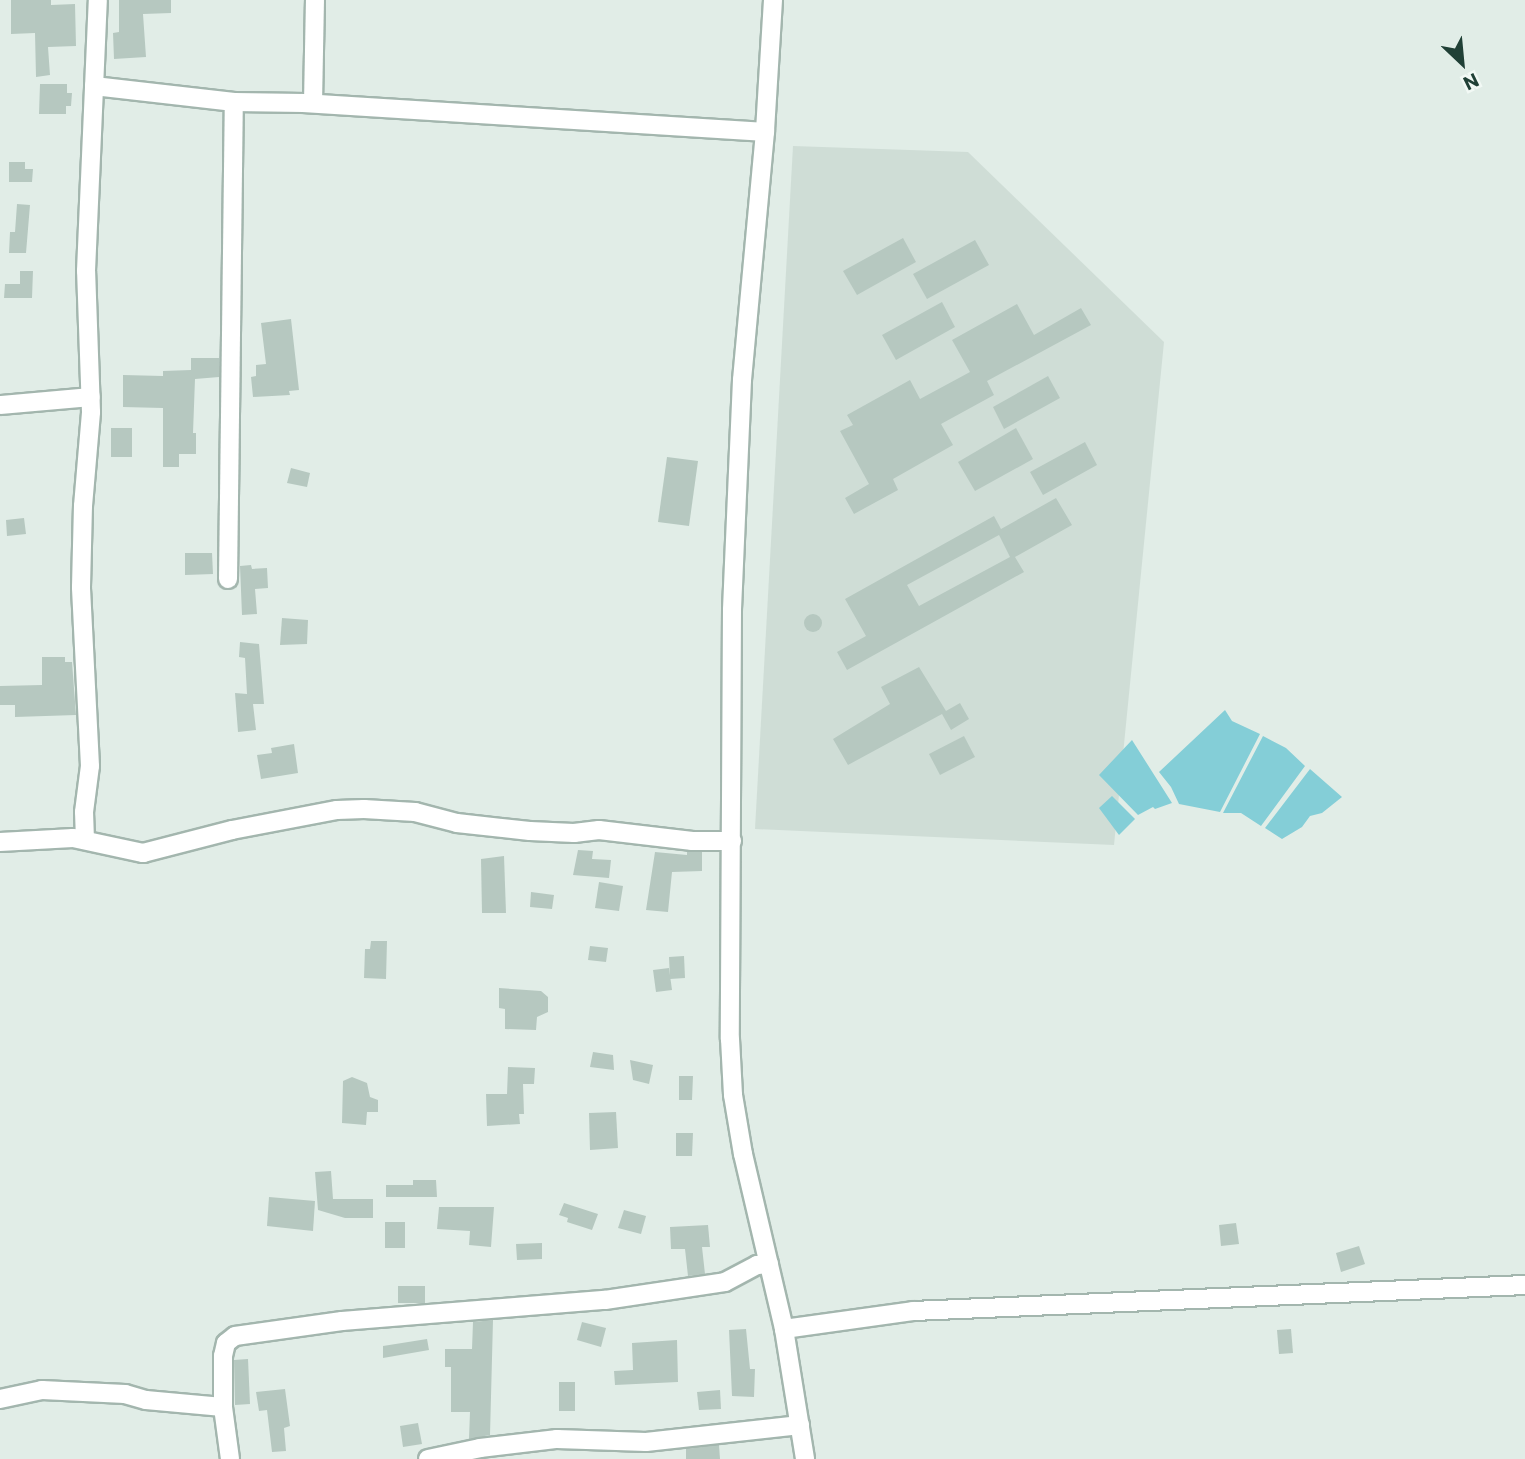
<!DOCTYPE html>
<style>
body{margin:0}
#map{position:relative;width:1525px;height:1459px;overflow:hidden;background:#e1ede7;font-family:Commissioner,sans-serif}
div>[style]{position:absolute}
.built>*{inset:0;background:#cfddd6}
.water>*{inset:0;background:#84ced7}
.building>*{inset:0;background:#b6c8c0}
.round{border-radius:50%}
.roads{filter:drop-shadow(2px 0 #a3b6ae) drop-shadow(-2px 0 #a3b6ae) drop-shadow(0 2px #a3b6ae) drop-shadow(0 -2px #a3b6ae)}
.street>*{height:18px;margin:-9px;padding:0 9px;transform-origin:9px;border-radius:9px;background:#fff}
span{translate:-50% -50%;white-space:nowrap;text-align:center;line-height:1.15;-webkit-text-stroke:7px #f2f9f5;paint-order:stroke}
.north{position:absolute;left:1427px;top:28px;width:70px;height:70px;-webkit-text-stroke:5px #f2f9f5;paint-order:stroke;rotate:154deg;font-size:19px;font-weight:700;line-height:28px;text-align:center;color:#204036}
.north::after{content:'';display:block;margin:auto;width:24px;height:32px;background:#204036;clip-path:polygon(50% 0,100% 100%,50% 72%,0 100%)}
</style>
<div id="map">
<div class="built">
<i style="clip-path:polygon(793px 146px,968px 152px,1164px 342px,1114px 845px,755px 829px)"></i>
</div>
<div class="water">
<i style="clip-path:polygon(1225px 710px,1232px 721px,1260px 734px,1220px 812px,1179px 804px,1171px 787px,1159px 772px)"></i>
<i style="clip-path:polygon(1263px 736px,1286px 748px,1305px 766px,1261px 826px,1241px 813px,1223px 813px)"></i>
<i style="clip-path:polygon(1132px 740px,1172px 803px,1155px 809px,1153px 807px,1138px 815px,1099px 775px)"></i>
<i style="clip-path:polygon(1310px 769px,1342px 797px,1322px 813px,1310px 816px,1302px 827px,1282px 839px,1265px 828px)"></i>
<i style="clip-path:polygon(1112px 796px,1135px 819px,1119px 835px,1099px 808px)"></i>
</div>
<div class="building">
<i style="clip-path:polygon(11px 0,51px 0,51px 5px,75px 4px,76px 46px,48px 47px,50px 75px,36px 77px,35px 33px,11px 34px)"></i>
<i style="clip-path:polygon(119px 0,171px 0,171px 13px,143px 14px,146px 57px,114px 59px,113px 33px,119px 32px)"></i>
<i style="clip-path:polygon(40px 84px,67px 84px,67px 93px,72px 93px,71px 106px,66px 106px,66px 114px,39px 114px)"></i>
<i style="clip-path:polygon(9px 162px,25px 162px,25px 169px,33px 169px,32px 182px,9px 182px)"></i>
<i style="clip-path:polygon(17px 204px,30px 205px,26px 253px,9px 253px,10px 232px,15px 232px)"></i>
<i style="clip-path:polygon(903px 238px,916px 262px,857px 295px,843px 271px)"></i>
<i style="clip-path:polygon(975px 240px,989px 265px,927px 299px,913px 274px)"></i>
<i style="clip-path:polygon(20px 271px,33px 271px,32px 298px,4px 298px,5px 284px,20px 284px)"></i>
<i style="clip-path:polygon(942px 302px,955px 327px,896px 360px,882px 335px)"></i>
<i style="clip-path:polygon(1017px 304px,1034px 335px,1081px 308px,1091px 325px,987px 381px,994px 395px,941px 424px,953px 445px,893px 479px,898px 490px,854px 514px,845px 498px,869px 484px,840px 431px,853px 425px,847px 415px,910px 380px,920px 399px,970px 372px,952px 340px)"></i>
<i style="clip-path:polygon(291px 319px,299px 390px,289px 391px,290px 395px,253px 397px,251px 377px,256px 376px,256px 365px,266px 364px,261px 323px)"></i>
<i style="clip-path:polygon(191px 358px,219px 358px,219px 377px,195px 379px,193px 433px,196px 433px,196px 454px,179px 454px,179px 467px,163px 467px,163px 408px,123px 407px,123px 375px,163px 376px,163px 371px,191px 370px)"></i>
<i style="clip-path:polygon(1048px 376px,1060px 398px,1004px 429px,993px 407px)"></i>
<i style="clip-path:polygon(111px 428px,132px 428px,132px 457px,111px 457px)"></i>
<i style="clip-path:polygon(1016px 428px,1033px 459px,975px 491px,958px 462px)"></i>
<i style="clip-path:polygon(1085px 442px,1097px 465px,1043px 495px,1030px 472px)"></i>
<i style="clip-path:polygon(667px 457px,698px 461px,689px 526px,658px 522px)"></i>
<i style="clip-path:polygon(291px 468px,310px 473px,307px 487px,287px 483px)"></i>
<i style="clip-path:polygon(evenodd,1056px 498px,1072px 525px,1015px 557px,1024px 572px,847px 670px,837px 652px,866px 636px,845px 599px,994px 516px,1001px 529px,1056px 498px,999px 535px,1010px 557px,919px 606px,907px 585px,999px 535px)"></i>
<i style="clip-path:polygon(24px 518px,26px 534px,7px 536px,6px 520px)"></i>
<i style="clip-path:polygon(185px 553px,212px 553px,213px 574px,185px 575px)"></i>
<i style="clip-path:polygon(251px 565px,252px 569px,267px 568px,268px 588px,255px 589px,257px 614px,242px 615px,240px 566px)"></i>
<i class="round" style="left:804px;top:614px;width:18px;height:18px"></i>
<i style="clip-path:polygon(282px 618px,308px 620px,307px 644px,280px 645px)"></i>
<i style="clip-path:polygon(240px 642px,259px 644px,264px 704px,253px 704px,256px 730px,238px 732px,235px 693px,247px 694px,245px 658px,239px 657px)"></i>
<i style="clip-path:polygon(42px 657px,65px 657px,65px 662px,72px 662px,76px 715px,15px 717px,15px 705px,0 705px,0 686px,42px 685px)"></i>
<i style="clip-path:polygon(919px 667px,946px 711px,960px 703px,969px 719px,951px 730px,942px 714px,848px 765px,833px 739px,890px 704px,881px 687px)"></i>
<i style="clip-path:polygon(964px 736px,975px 757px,940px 775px,929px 754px)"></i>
<i style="clip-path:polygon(294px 744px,298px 773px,261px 779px,257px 755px,272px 753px,271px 748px)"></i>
<i style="clip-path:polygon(578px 850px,593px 851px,592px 859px,611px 860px,609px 878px,573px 875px)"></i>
<i style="clip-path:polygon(655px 852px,687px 855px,687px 852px,702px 852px,702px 871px,672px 872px,668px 912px,646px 910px)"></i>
<i style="clip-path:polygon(504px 856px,506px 913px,482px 913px,481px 859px)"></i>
<i style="clip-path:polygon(599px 882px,623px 886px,619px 911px,595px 908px)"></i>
<i style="clip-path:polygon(531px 892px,554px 895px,552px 909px,530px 907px)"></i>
<i style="clip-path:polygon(371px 941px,387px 941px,386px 979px,364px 978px,365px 949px,370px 949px)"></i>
<i style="clip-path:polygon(590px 946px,608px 948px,606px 962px,588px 960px)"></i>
<i style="clip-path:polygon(684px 956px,685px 978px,670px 979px,669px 957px)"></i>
<i style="clip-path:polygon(669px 968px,672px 990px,656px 992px,653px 970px)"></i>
<i style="clip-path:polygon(499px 988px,541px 991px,548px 997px,548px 1012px,537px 1017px,536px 1030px,505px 1029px,505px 1009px,499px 1008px)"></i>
<i style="clip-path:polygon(593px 1052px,613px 1055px,614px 1070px,590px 1067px)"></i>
<i style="clip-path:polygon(630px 1060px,653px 1065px,649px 1084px,633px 1080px)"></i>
<i style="clip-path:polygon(508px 1067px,535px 1068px,534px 1084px,523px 1084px,524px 1114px,519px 1114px,520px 1124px,487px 1126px,486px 1094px,507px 1094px)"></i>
<i style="clip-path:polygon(679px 1076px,693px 1076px,692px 1100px,679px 1100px)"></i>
<i style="clip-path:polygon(352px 1077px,367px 1083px,370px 1097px,378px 1100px,378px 1112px,367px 1112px,366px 1125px,342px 1123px,343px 1081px)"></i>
<i style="clip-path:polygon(616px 1112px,618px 1148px,590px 1150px,589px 1113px)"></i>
<i style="clip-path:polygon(676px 1133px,693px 1133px,692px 1156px,676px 1156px)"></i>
<i style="clip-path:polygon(331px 1171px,333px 1199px,373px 1199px,373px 1218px,345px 1218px,318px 1210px,315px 1172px)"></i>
<i style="clip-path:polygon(413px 1180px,436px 1180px,437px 1197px,386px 1197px,386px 1185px,413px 1185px)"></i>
<i style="clip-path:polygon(269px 1197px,315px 1201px,313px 1231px,267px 1226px)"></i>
<i style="clip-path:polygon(564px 1203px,598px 1214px,592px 1230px,567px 1222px,568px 1218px,559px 1215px)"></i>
<i style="clip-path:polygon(439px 1207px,494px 1207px,491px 1247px,469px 1245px,470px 1231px,437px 1229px)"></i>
<i style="clip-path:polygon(624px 1210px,646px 1216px,641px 1234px,618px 1228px)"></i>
<i style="clip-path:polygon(385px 1222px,405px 1222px,405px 1248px,385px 1248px)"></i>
<i style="clip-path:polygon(1236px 1223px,1239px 1244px,1221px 1246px,1219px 1225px)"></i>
<i style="clip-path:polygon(708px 1225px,710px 1247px,702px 1247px,705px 1274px,688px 1276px,685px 1249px,671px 1249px,670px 1227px)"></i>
<i style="clip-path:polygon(542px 1243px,542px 1259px,517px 1260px,516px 1244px)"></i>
<i style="clip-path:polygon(1359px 1246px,1365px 1264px,1341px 1272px,1336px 1253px)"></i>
<i style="clip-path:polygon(398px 1286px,425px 1286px,425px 1303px,398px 1303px)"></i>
<i style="clip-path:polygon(493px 1320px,490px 1435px,469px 1439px,470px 1412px,451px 1412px,451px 1367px,445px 1367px,445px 1349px,472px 1349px,473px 1322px)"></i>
<i style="clip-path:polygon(582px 1322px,606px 1328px,601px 1347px,577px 1340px)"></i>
<i style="clip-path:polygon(746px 1329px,750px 1369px,755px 1369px,754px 1397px,732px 1396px,729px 1330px)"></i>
<i style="clip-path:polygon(1291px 1329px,1293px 1353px,1279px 1354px,1277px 1330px)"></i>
<i style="clip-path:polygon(427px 1339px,429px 1350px,383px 1358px,383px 1346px)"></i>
<i style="clip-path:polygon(677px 1340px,678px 1382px,615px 1385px,614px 1371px,633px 1370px,632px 1343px)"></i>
<i style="clip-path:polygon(248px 1359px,250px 1404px,235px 1405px,234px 1360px)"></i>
<i style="clip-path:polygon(559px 1382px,575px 1382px,575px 1411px,559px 1411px)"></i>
<i style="clip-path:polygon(285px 1389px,290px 1426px,284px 1428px,286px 1451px,272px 1452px,267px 1410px,259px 1411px,256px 1392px)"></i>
<i style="clip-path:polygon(720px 1390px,721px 1409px,699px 1410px,697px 1392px)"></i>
<i style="clip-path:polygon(418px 1423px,422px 1444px,403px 1447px,400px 1426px)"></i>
<i style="clip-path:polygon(719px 1445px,720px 1459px,686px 1459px,686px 1449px)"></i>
</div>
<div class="roads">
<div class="street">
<i style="left:773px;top:0;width:132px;rotate:93.5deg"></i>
<i style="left:765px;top:132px;width:249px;rotate:95.3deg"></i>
<i style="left:742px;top:380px;width:230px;rotate:92.5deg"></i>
<i style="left:732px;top:610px;width:429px;rotate:90.3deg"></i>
<i style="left:730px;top:1039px;width:56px;rotate:86.9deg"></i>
<i style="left:733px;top:1095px;width:60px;rotate:80.4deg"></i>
<i style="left:743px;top:1154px;width:180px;rotate:76.8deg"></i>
<i style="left:784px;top:1329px;width:132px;rotate:80.8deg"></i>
<i style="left:94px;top:86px;width:141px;rotate:6.5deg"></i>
<i style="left:234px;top:102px;width:70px;rotate:0.8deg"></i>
<i style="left:304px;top:103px;width:462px;rotate:3.6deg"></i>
<i style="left:313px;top:103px;width:103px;rotate:-88.9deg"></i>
<i style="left:0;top:405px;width:91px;rotate:-5deg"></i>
<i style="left:228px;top:579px;width:477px;rotate:-89.3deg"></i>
<i style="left:85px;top:840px;width:28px;rotate:-92deg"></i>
<i style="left:84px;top:812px;width:46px;rotate:-82.6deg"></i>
<i style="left:90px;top:766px;width:179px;rotate:-92.9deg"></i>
<i style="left:81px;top:587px;width:81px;rotate:-88.6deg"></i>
<i style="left:83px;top:506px;width:94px;rotate:-85.1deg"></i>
<i style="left:91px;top:412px;width:141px;rotate:-92deg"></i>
<i style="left:86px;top:271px;width:271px;rotate:-87.5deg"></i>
<i style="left:0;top:842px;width:73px;rotate:-3.1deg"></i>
<i style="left:73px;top:838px;width:72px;rotate:12.1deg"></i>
<i style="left:143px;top:853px;width:92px;rotate:-14.5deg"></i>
<i style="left:232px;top:830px;width:107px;rotate:-10.8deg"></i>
<i style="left:337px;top:810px;width:27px;rotate:-2deg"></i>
<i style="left:364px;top:809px;width:51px;rotate:3.4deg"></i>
<i style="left:415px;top:812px;width:43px;rotate:14.7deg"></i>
<i style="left:457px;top:823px;width:73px;rotate:6.3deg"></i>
<i style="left:530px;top:831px;width:44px;rotate:2.6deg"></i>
<i style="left:574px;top:833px;width:25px;rotate:-7deg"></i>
<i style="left:599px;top:830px;width:94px;rotate:6.7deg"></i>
<i style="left:692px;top:841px;width:40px"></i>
<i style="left:784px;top:1329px;width:130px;rotate:-7.9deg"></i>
<i style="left:913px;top:1311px;width:613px;rotate:-2.43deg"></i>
<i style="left:0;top:1399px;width:43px;rotate:-12.1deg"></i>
<i style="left:42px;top:1390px;width:83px;rotate:2.8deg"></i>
<i style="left:125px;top:1394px;width:22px;rotate:16deg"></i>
<i style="left:146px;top:1400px;width:77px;rotate:5.2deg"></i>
<i style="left:230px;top:1459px;width:52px;rotate:-97.7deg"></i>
<i style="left:223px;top:1407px;width:51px;rotate:-90deg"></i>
<i style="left:223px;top:1356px;width:13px;rotate:-77deg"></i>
<i style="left:226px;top:1343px;width:11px;rotate:-38deg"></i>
<i style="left:235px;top:1336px;width:108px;rotate:-8deg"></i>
<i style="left:342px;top:1321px;width:264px;rotate:-4.6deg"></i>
<i style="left:605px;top:1300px;width:121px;rotate:-8.5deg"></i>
<i style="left:725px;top:1282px;width:36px;rotate:-28deg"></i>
<i style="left:757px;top:1265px;width:12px;rotate:-5deg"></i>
<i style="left:428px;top:1459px;width:53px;rotate:-11.9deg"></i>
<i style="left:480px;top:1448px;width:78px;rotate:-6.7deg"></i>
<i style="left:557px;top:1439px;width:89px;rotate:1.9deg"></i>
<i style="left:646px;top:1442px;width:155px;rotate:-6.3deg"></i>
</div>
</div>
<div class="north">N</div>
</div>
